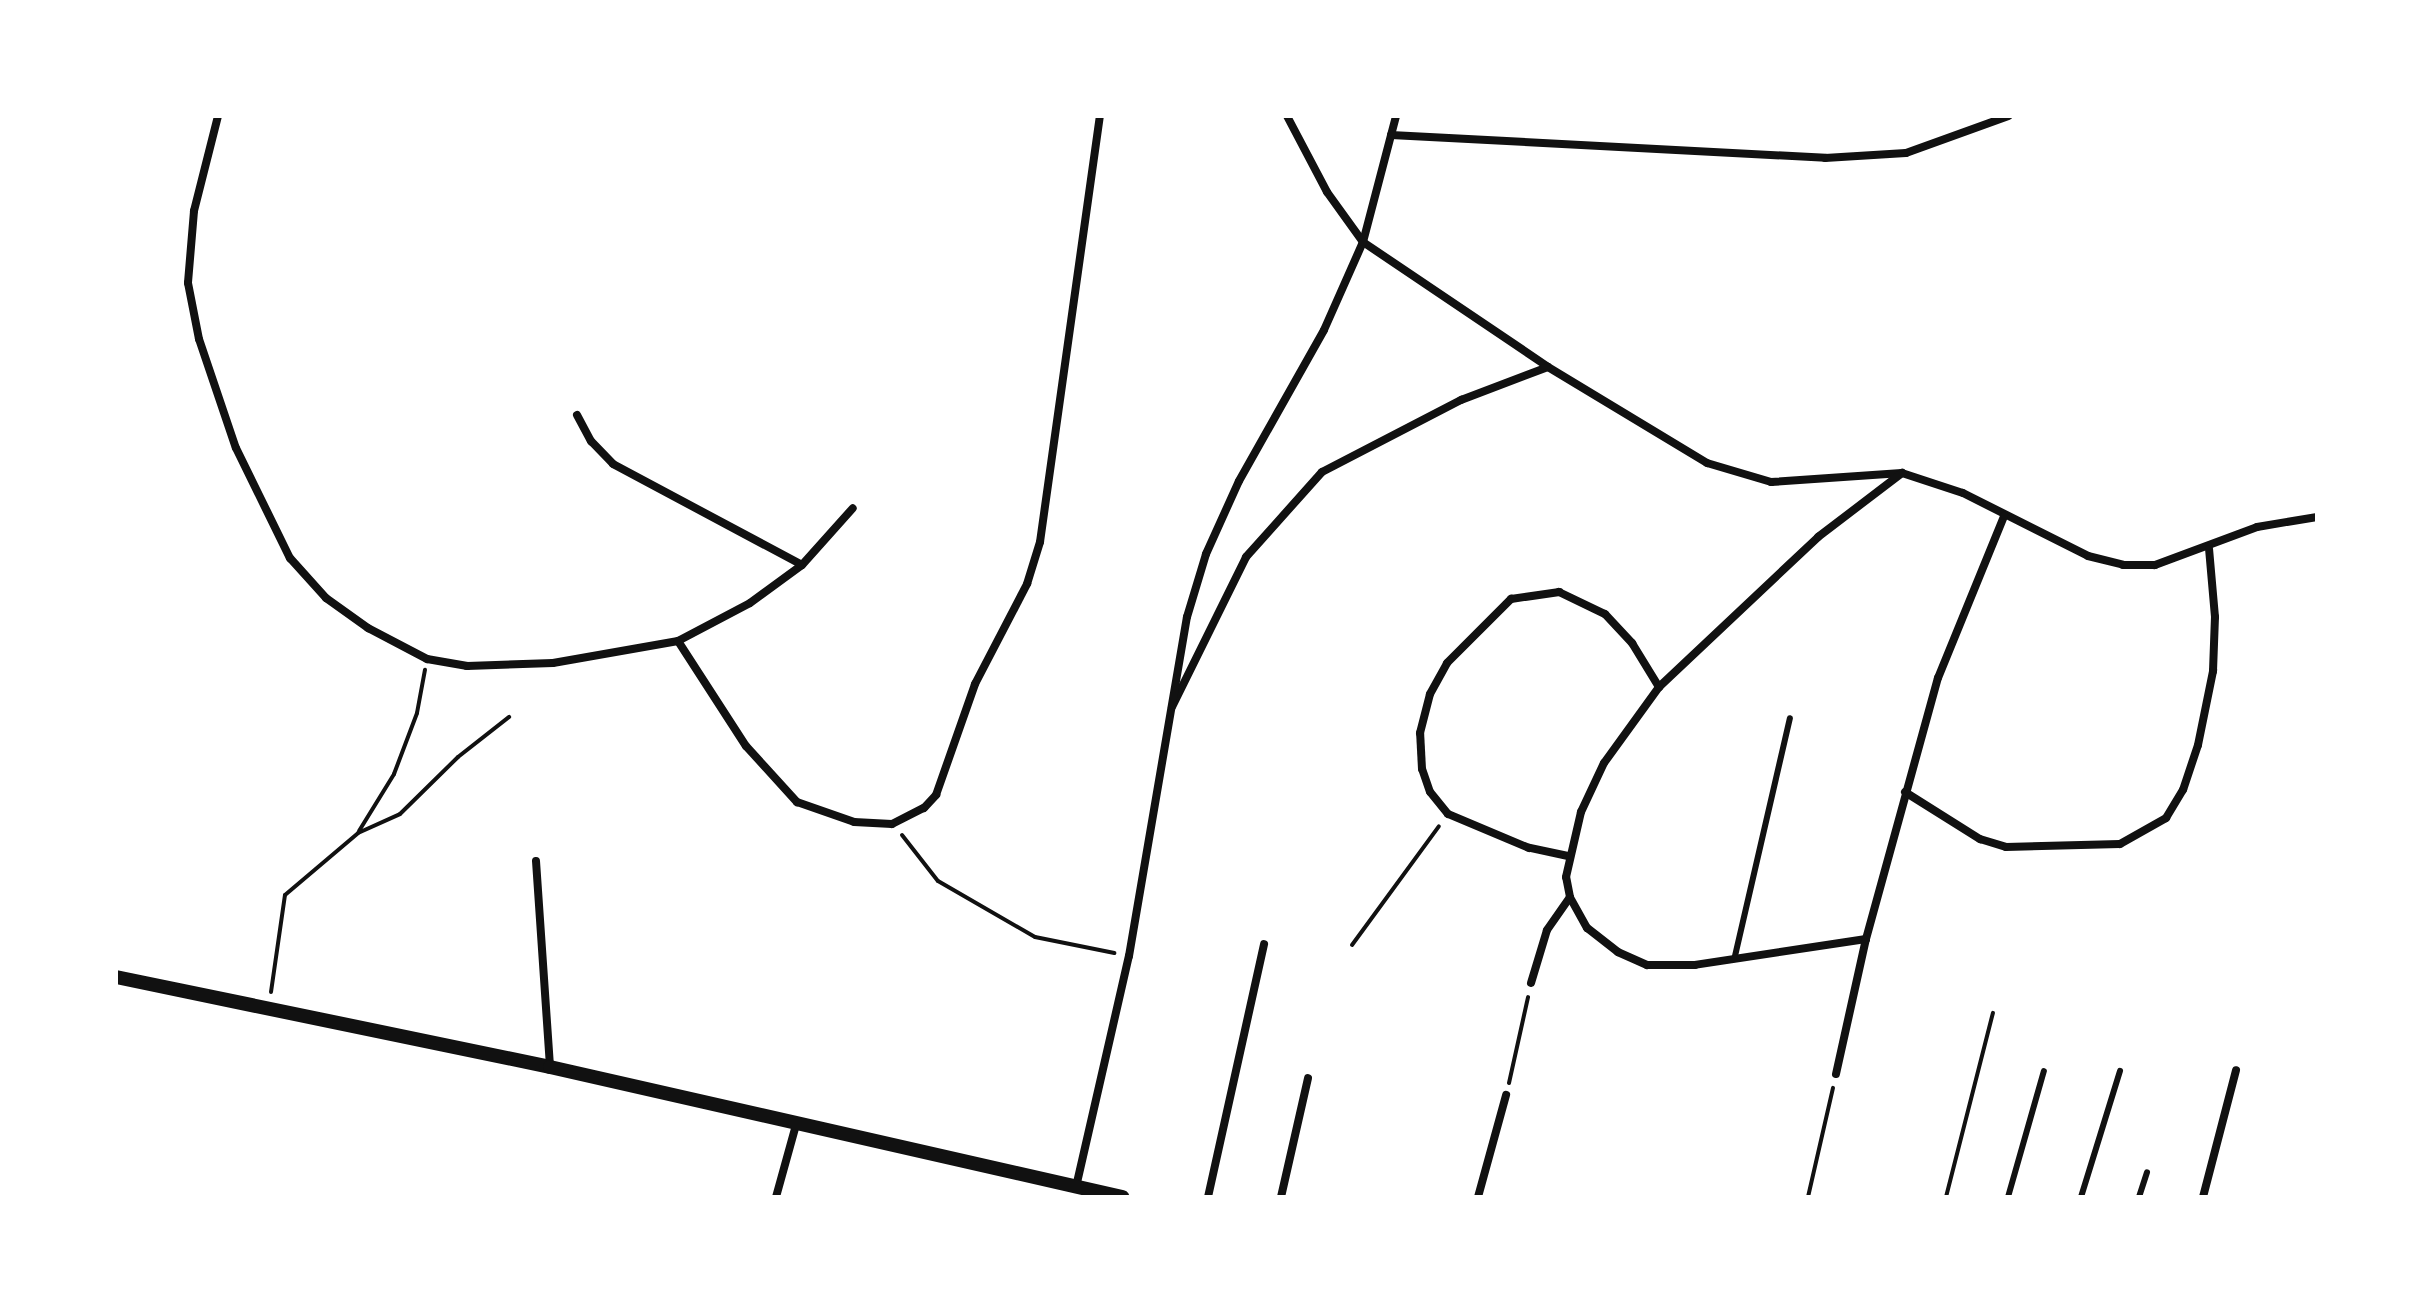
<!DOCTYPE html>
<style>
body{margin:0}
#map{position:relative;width:2433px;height:1313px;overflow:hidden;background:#fff;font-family:"Roboto Serif",serif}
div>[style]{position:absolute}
.path>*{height:4px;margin:-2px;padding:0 2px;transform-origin:2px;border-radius:2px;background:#111}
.service>*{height:6px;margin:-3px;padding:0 3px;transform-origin:3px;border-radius:3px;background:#111}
.minor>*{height:8px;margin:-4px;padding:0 4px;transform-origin:4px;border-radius:4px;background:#111}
.tertiary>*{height:14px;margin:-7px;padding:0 7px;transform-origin:7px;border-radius:7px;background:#111}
span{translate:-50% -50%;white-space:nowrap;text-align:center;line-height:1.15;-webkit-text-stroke:6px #fff;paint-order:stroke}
.frame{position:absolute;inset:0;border:118px solid #fff;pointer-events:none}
</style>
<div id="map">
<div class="path">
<i style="left:359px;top:831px;width:67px;rotate:-58.4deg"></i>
<i style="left:394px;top:774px;width:65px;rotate:-69.3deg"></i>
<i style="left:417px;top:713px;width:44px;rotate:-79.5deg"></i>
<i style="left:902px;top:835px;width:58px;rotate:52deg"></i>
<i style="left:938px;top:881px;width:112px;rotate:30deg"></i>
<i style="left:1035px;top:937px;width:81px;rotate:11.4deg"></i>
<i style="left:1352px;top:945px;width:147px;rotate:-53.8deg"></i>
<i style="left:271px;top:992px;width:98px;rotate:-81.8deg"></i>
<i style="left:285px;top:895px;width:96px;rotate:-40.3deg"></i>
<i style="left:358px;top:833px;width:46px;rotate:-24.3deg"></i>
<i style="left:400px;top:814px;width:81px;rotate:-44.5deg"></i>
<i style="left:458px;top:757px;width:65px;rotate:-38.1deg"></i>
<i style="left:1509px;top:1083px;width:88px;rotate:-77.5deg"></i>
<i style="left:1808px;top:1197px;width:112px;rotate:-77.1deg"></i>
<i style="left:1946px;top:1197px;width:190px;rotate:-75.7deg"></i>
</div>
<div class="service">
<i style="left:1735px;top:956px;width:244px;rotate:-77deg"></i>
<i style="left:2008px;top:1197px;width:131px;rotate:-74.1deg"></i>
<i style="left:2081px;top:1197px;width:132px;rotate:-72.8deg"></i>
<i style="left:2139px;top:1197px;width:26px;rotate:-72deg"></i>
</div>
<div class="minor">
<i style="left:218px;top:116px;width:98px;rotate:104.2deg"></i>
<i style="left:194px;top:211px;width:72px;rotate:94.8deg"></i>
<i style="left:188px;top:283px;width:57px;rotate:78.9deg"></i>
<i style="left:199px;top:339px;width:115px;rotate:71.3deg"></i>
<i style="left:236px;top:448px;width:123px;rotate:63.9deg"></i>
<i style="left:290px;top:558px;width:54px;rotate:48deg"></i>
<i style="left:326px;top:598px;width:52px;rotate:35.5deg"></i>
<i style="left:368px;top:628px;width:67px;rotate:27.7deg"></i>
<i style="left:427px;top:659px;width:41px;rotate:9.9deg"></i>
<i style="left:467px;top:666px;width:86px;rotate:-2deg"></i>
<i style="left:553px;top:663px;width:127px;rotate:-10deg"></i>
<i style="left:678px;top:641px;width:81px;rotate:-27.8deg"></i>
<i style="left:750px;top:603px;width:64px;rotate:-36.2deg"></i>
<i style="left:802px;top:565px;width:76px;rotate:-48.2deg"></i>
<i style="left:1287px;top:116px;width:86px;rotate:62.2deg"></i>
<i style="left:1327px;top:192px;width:62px;rotate:54.2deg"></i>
<i style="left:1363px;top:242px;width:223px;rotate:34deg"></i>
<i style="left:1548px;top:367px;width:186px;rotate:31.1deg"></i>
<i style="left:1707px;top:463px;width:67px;rotate:16.5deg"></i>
<i style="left:1771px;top:482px;width:131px;rotate:-3.9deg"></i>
<i style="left:1902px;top:473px;width:64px;rotate:18.2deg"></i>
<i style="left:1963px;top:493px;width:140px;rotate:26.7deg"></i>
<i style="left:2088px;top:556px;width:36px;rotate:14deg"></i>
<i style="left:2123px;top:565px;width:32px"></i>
<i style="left:2155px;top:565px;width:109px;rotate:-20.4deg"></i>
<i style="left:2257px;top:527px;width:61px;rotate:-9.5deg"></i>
<i style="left:1391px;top:135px;width:435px;rotate:3deg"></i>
<i style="left:1825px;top:158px;width:81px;rotate:-3.5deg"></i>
<i style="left:1906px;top:153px;width:109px;rotate:-19.9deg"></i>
<i style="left:577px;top:415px;width:30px;rotate:62deg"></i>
<i style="left:591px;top:441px;width:32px;rotate:46deg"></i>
<i style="left:613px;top:464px;width:214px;rotate:28.1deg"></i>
<i style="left:678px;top:641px;width:125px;rotate:57.1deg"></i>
<i style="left:746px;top:746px;width:76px;rotate:47.7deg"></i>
<i style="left:797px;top:802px;width:60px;rotate:19.3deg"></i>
<i style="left:854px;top:822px;width:38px;rotate:3deg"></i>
<i style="left:892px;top:824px;width:36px;rotate:-27deg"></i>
<i style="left:924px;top:808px;width:18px;rotate:-47deg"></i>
<i style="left:936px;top:795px;width:118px;rotate:-70.6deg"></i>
<i style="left:975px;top:684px;width:113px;rotate:-62.5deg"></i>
<i style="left:1027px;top:584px;width:44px;rotate:-72.8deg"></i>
<i style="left:1040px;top:542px;width:430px;rotate:-82deg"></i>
<i style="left:1172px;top:707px;width:167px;rotate:-63.7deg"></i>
<i style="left:1246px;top:557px;width:114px;rotate:-48.2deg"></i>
<i style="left:1322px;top:472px;width:157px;rotate:-27.4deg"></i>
<i style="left:1461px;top:400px;width:93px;rotate:-20.8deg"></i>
<i style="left:1905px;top:792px;width:89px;rotate:32.1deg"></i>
<i style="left:1980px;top:839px;width:27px;rotate:17deg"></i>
<i style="left:2006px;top:847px;width:114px;rotate:-1.5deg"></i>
<i style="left:2120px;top:844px;width:53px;rotate:-29.5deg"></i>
<i style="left:2166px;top:818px;width:33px;rotate:-59deg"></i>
<i style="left:2183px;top:790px;width:47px;rotate:-71.6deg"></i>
<i style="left:2198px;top:745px;width:76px;rotate:-78.5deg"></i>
<i style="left:2213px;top:671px;width:54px;rotate:-87.9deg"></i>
<i style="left:2215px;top:617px;width:68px;rotate:-95deg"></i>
<i style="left:1568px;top:856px;width:40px;rotate:-168deg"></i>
<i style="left:1529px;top:848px;width:88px;rotate:-157.2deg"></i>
<i style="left:1448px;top:814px;width:28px;rotate:-129deg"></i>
<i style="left:1430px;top:792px;width:24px;rotate:-109deg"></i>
<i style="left:1422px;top:769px;width:36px;rotate:-93deg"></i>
<i style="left:1420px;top:733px;width:40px;rotate:-75.6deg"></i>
<i style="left:1430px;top:694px;width:35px;rotate:-61deg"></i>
<i style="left:1447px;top:663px;width:91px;rotate:-45deg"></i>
<i style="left:1511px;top:599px;width:49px;rotate:-8.3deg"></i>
<i style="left:1559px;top:592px;width:51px;rotate:25.6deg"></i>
<i style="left:1605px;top:614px;width:40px;rotate:47deg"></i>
<i style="left:1632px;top:643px;width:52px;rotate:58.5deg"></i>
<i style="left:536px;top:861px;width:206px;rotate:86.1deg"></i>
<i style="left:1866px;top:939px;width:173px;rotate:171.4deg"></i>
<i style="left:1695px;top:965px;width:48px;rotate:180deg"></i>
<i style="left:1647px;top:965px;width:32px;rotate:-156deg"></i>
<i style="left:1618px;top:952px;width:39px;rotate:-142deg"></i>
<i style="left:1587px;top:928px;width:35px;rotate:-119deg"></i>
<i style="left:1570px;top:897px;width:20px;rotate:-101deg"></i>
<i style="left:1566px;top:877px;width:67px;rotate:-77deg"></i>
<i style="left:1581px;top:812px;width:54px;rotate:-64.9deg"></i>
<i style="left:1604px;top:763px;width:94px;rotate:-54.1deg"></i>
<i style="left:1659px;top:687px;width:219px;rotate:-43.3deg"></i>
<i style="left:1818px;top:537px;width:106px;rotate:-37.3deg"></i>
<i style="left:1531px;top:983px;width:55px;rotate:-73.2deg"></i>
<i style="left:1547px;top:930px;width:40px;rotate:-55.1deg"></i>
<i style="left:1836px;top:1074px;width:138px;rotate:-77.5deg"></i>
<i style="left:1866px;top:939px;width:271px;rotate:-74.6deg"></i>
<i style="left:1938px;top:678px;width:175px;rotate:-67.8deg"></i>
<i style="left:1076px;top:1187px;width:237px;rotate:-77.1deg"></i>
<i style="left:1129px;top:956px;width:344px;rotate:-80.3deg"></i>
<i style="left:1187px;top:617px;width:66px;rotate:-73.2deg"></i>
<i style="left:1206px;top:554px;width:80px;rotate:-65.7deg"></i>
<i style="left:1239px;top:481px;width:173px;rotate:-60.6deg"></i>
<i style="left:1324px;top:330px;width:96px;rotate:-66.1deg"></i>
<i style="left:1363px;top:242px;width:130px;rotate:-75.3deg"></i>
<i style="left:776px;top:1197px;width:75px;rotate:-74.5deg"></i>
<i style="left:1208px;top:1197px;width:259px;rotate:-77.5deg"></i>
<i style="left:1281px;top:1197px;width:122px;rotate:-77.2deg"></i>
<i style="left:1478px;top:1197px;width:106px;rotate:-74.6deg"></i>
<i style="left:2203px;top:1197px;width:131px;rotate:-75.4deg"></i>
</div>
<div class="tertiary">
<i style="left:116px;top:977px;width:443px;rotate:11.7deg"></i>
<i style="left:550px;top:1067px;width:587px;rotate:12.8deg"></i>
</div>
<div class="frame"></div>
</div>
